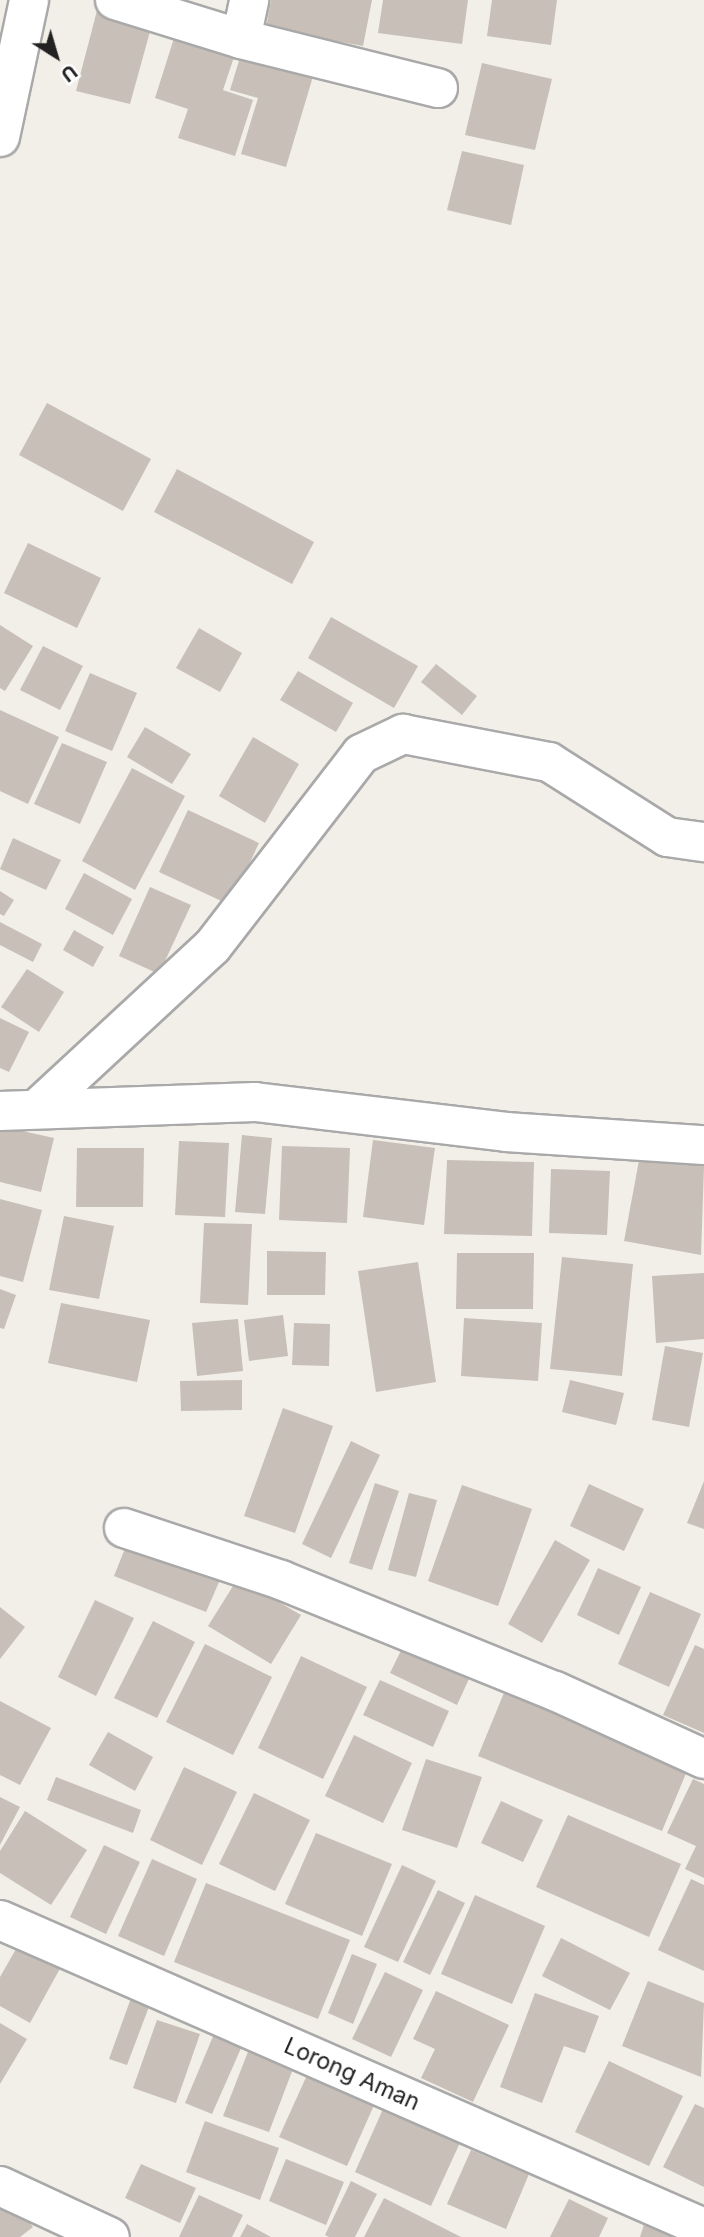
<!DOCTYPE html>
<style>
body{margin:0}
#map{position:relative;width:704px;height:2237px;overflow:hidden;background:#f2efe9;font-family:Inter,sans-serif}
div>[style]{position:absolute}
.building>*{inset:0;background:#c7bfb8}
.roads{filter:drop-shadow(2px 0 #a9a9a9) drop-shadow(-2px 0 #a9a9a9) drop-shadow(0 2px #a9a9a9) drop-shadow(0 -2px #a9a9a9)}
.minor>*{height:38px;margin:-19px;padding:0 19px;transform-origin:19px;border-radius:19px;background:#fff}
.tertiary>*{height:38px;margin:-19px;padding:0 19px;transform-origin:19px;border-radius:19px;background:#fff}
span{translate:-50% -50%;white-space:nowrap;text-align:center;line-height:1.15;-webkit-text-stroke:5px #fff;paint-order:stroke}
.street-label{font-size:23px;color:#222}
.north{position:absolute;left:21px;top:21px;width:70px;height:70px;-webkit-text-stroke:5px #fff;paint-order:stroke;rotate:143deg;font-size:19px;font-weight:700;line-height:28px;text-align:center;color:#222}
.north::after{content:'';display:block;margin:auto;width:24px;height:32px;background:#222;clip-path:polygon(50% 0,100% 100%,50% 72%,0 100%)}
</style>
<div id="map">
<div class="building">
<i style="clip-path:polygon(271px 0,372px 0,363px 46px,266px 28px)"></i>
<i style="clip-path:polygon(383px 0,468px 0,462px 44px,378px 33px)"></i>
<i style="clip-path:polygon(492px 0,557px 0,551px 45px,487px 36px)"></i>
<i style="clip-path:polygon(99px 3px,154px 17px,130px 104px,76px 91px)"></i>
<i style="clip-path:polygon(175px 35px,235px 54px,223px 90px,253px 100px,235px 156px,178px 138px,188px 109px,155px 98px)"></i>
<i style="clip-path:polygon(242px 51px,314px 73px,286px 167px,241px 154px,258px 98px,230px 90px)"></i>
<i style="clip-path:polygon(482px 63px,552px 79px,535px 150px,465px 135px)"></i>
<i style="clip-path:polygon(462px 151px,524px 165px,511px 225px,447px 210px)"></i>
<i style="clip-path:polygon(47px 403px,151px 459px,123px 511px,19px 455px)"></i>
<i style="clip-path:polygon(177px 469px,314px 542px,292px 584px,154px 512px)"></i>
<i style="clip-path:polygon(28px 543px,101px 578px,77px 628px,4px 593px)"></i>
<i style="clip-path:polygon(331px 617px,418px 666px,394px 708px,308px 658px)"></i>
<i style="clip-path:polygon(0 625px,33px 646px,5px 691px,0 688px)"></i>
<i style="clip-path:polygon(199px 628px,242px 653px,220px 692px,176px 668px)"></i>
<i style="clip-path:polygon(43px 646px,83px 666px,60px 710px,20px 690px)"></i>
<i style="clip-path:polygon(436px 664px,477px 696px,462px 715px,421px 682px)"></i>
<i style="clip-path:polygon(298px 671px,353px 703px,336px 732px,280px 700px)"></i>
<i style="clip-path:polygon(90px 673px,137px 693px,112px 751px,65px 731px)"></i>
<i style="clip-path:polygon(0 710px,59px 737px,28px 804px,0 791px)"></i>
<i style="clip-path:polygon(145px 727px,191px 754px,172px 784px,127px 757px)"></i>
<i style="clip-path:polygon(253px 737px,299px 764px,265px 823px,219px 796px)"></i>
<i style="clip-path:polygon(62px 743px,107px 762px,80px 824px,34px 804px)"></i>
<i style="clip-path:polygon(132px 768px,185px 796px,135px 890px,82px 861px)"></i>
<i style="clip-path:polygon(188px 810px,259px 843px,230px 905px,159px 872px)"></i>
<i style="clip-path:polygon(13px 838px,61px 860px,46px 890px,0 869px)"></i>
<i style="clip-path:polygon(84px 873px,132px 899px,113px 935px,65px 909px)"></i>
<i style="clip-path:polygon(150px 887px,191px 905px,159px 974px,119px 956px)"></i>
<i style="clip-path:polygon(0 891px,14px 900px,4px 916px,0 914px)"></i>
<i style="clip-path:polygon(0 922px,42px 944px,33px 962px,0 945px)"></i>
<i style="clip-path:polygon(74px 930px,104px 947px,93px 967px,63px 950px)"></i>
<i style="clip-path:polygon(27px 969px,64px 992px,39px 1032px,1px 1007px)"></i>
<i style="clip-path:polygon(0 1018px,29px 1032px,9px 1072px,0 1068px)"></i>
<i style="clip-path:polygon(0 1126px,54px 1138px,41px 1192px,0 1182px)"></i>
<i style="clip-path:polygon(242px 1135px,272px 1138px,265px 1214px,235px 1212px)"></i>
<i style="clip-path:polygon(373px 1140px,435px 1148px,424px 1225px,363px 1217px)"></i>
<i style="clip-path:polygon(179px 1141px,229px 1143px,225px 1217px,175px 1215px)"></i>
<i style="clip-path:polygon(282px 1146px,350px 1148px,347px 1223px,279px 1220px)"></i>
<i style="clip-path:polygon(77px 1148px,144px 1148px,143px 1207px,76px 1207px)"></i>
<i style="clip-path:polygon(640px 1155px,704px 1166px,701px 1255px,624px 1241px)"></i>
<i style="clip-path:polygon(447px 1160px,534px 1162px,532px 1236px,444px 1234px)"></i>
<i style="clip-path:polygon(551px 1169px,610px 1171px,607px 1235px,549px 1233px)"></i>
<i style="clip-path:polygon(0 1199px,42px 1210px,23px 1282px,0 1276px)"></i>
<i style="clip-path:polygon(64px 1216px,114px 1226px,99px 1299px,49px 1290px)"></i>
<i style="clip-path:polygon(204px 1223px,252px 1224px,248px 1305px,200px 1303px)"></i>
<i style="clip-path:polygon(267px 1251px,326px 1252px,325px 1295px,267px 1295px)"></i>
<i style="clip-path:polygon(457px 1253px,534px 1253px,533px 1309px,456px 1309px)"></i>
<i style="clip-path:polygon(562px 1257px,633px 1264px,622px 1376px,550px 1369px)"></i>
<i style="clip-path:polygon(418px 1262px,436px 1382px,376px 1392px,358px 1271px)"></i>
<i style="clip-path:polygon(704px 1273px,704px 1339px,656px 1343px,652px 1276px)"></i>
<i style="clip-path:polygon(0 1289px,16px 1295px,4px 1329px,0 1328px)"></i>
<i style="clip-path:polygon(61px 1303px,150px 1320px,137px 1382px,48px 1363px)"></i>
<i style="clip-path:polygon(283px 1315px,288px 1356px,249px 1361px,244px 1320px)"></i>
<i style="clip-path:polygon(464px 1318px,542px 1323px,538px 1381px,461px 1376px)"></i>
<i style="clip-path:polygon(238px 1319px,243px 1371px,197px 1376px,192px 1323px)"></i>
<i style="clip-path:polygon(294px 1323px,330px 1324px,329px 1366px,292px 1365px)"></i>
<i style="clip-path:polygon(665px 1346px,703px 1353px,689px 1427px,652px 1420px)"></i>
<i style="clip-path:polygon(242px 1380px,242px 1410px,181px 1411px,180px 1381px)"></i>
<i style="clip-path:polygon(570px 1380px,624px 1393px,616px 1425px,562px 1412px)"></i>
<i style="clip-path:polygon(283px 1408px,333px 1426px,295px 1533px,244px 1516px)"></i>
<i style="clip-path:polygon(351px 1441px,380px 1455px,331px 1558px,302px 1544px)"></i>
<i style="clip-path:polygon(704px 1481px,704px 1529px,687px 1523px)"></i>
<i style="clip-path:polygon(375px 1483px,399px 1491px,372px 1570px,349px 1563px)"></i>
<i style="clip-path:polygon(589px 1484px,644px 1509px,624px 1551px,570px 1526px)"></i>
<i style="clip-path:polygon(462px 1485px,532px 1509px,498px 1606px,428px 1581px)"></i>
<i style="clip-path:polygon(409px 1493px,437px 1500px,416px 1577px,388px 1570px)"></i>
<i style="clip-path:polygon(130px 1536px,223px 1573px,206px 1612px,114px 1576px)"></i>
<i style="clip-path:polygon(555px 1540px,590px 1560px,542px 1643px,508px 1624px)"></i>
<i style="clip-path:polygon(598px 1568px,641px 1587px,619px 1635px,577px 1615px)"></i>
<i style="clip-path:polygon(238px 1578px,301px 1615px,271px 1664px,208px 1626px)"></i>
<i style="clip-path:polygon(650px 1592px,701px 1614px,669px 1687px,618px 1664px)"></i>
<i style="clip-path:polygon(95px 1600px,134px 1618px,96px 1696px,58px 1677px)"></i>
<i style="clip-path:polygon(0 1607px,25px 1627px,0 1659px)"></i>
<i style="clip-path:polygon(153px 1621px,195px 1642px,157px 1718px,114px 1698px)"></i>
<i style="clip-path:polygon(408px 1636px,474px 1668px,457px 1705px,390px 1673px)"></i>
<i style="clip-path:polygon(205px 1644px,272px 1677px,233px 1755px,166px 1722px)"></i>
<i style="clip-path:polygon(695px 1645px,704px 1649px,704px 1733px,663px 1715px)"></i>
<i style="clip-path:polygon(301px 1656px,367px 1687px,323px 1779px,258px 1748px)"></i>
<i style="clip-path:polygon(380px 1680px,449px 1711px,433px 1747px,363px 1715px)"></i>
<i style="clip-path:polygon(508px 1683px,692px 1759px,662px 1831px,478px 1756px)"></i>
<i style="clip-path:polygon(0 1701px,51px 1728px,20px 1785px,0 1775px)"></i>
<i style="clip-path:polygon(108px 1732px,153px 1757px,135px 1791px,89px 1765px)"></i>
<i style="clip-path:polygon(354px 1735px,412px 1763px,383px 1823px,325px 1796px)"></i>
<i style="clip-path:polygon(426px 1759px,482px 1777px,457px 1848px,402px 1830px)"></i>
<i style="clip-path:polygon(184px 1767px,237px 1792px,202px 1865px,150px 1840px)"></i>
<i style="clip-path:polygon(56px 1777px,141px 1810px,133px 1833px,47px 1800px)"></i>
<i style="clip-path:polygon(693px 1779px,704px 1784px,704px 1878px,685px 1869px,696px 1846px,667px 1833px)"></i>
<i style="clip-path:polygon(254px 1793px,310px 1820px,275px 1891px,219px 1864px)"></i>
<i style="clip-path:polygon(0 1797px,20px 1807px,0 1845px)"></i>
<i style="clip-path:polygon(501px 1801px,543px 1820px,523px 1862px,481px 1843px)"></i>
<i style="clip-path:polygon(25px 1811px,87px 1850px,51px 1905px,0 1873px,0 1851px)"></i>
<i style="clip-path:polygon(568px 1815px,681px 1864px,649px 1937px,536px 1887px)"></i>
<i style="clip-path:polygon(316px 1833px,392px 1864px,362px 1936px,285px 1904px)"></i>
<i style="clip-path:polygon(104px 1845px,140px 1862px,106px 1934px,70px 1917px)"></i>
<i style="clip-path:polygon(152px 1859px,197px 1879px,164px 1956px,118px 1936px)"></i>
<i style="clip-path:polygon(402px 1865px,436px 1881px,398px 1962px,364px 1947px)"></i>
<i style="clip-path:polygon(691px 1879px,704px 1885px,704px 1971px,658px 1950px)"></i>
<i style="clip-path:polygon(206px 1883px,350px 1940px,318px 2019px,174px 1962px)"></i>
<i style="clip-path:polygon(438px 1890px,465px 1903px,430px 1975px,403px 1962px)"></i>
<i style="clip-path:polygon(475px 1895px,545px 1926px,512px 2004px,441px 1974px)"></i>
<i style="clip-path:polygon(561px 1938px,630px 1973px,610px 2010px,542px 1976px)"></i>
<i style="clip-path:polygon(20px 1942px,62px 1965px,30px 2023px,0 2006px,0 1977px)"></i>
<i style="clip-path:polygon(352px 1954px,377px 1964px,353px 2024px,328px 2013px)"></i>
<i style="clip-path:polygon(385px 1972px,423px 1990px,391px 2057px,352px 2039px)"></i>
<i style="clip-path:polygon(648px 1981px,704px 2003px,701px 2077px,622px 2046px)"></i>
<i style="clip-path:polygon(436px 1991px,509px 2025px,473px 2102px,421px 2078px,435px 2049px,413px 2039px)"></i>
<i style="clip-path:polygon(535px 1993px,599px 2016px,585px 2053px,564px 2046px,542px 2103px,500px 2087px)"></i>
<i style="clip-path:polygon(131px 1998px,150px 2004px,127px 2065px,109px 2059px)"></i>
<i style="clip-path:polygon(157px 2020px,200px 2034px,176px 2103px,133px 2088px)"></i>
<i style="clip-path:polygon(0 2023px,27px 2039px,0 2084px)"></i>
<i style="clip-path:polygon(214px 2034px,242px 2046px,212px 2114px,185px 2103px)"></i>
<i style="clip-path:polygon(251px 2044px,296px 2061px,269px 2132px,223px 2116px)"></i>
<i style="clip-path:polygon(609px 2061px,683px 2096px,649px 2166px,575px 2132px)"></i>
<i style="clip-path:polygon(312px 2064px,379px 2094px,347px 2166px,279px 2137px)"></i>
<i style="clip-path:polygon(387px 2100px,464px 2134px,431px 2206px,355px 2172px)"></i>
<i style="clip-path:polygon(695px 2104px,704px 2108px,704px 2187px,663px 2167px)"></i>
<i style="clip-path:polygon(205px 2121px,279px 2148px,260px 2200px,186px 2172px)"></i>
<i style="clip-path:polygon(471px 2150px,529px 2174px,506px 2229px,447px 2204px)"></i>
<i style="clip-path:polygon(286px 2159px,344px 2182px,326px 2225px,269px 2201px)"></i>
<i style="clip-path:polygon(141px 2164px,196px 2188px,180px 2223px,125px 2198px)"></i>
<i style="clip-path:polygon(351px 2181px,377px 2194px,355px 2237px,329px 2237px,325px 2235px)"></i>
<i style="clip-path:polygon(0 2185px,33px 2227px,20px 2237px,0 2237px)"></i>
<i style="clip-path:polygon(199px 2195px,243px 2215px,232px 2237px,179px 2237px)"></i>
<i style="clip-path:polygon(384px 2198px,461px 2237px,364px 2237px)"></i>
<i style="clip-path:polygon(569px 2199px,608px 2218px,599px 2237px,550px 2237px)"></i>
<i style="clip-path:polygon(647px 2215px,683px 2237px,640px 2237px)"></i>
<i style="clip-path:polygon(247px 2224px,271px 2237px,240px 2237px)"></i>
</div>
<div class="roads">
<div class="minor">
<i style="left:115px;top:0;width:132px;rotate:17.2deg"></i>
<i style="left:241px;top:39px;width:203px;rotate:14deg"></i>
<i style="left:241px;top:39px;width:40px;rotate:-78deg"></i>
<i style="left:39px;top:1107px;width:236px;rotate:-42.8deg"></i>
<i style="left:212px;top:947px;width:244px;rotate:-52.3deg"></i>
<i style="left:361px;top:754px;width:47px;rotate:-25.5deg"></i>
<i style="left:403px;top:734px;width:149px;rotate:10.9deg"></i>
<i style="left:549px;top:762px;width:140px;rotate:32.4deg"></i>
<i style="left:667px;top:837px;width:37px;rotate:8deg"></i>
<i style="left:0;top:1111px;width:255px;rotate:-2deg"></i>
<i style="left:255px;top:1102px;width:253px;rotate:6.8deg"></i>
<i style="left:506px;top:1132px;width:198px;rotate:3.8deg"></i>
<i style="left:124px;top:1528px;width:165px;rotate:18.3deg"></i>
<i style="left:281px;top:1580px;width:296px;rotate:22.1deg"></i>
<i style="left:555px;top:1691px;width:164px;rotate:24.5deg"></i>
<i style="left:0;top:1920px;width:768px;rotate:23.63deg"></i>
<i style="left:0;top:2186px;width:121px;rotate:24.9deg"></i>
</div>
<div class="tertiary">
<i style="left:0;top:137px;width:140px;rotate:-78deg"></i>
</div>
</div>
<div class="street-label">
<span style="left:352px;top:2074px;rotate:24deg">Lorong Aman</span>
</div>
<div class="north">U</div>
</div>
